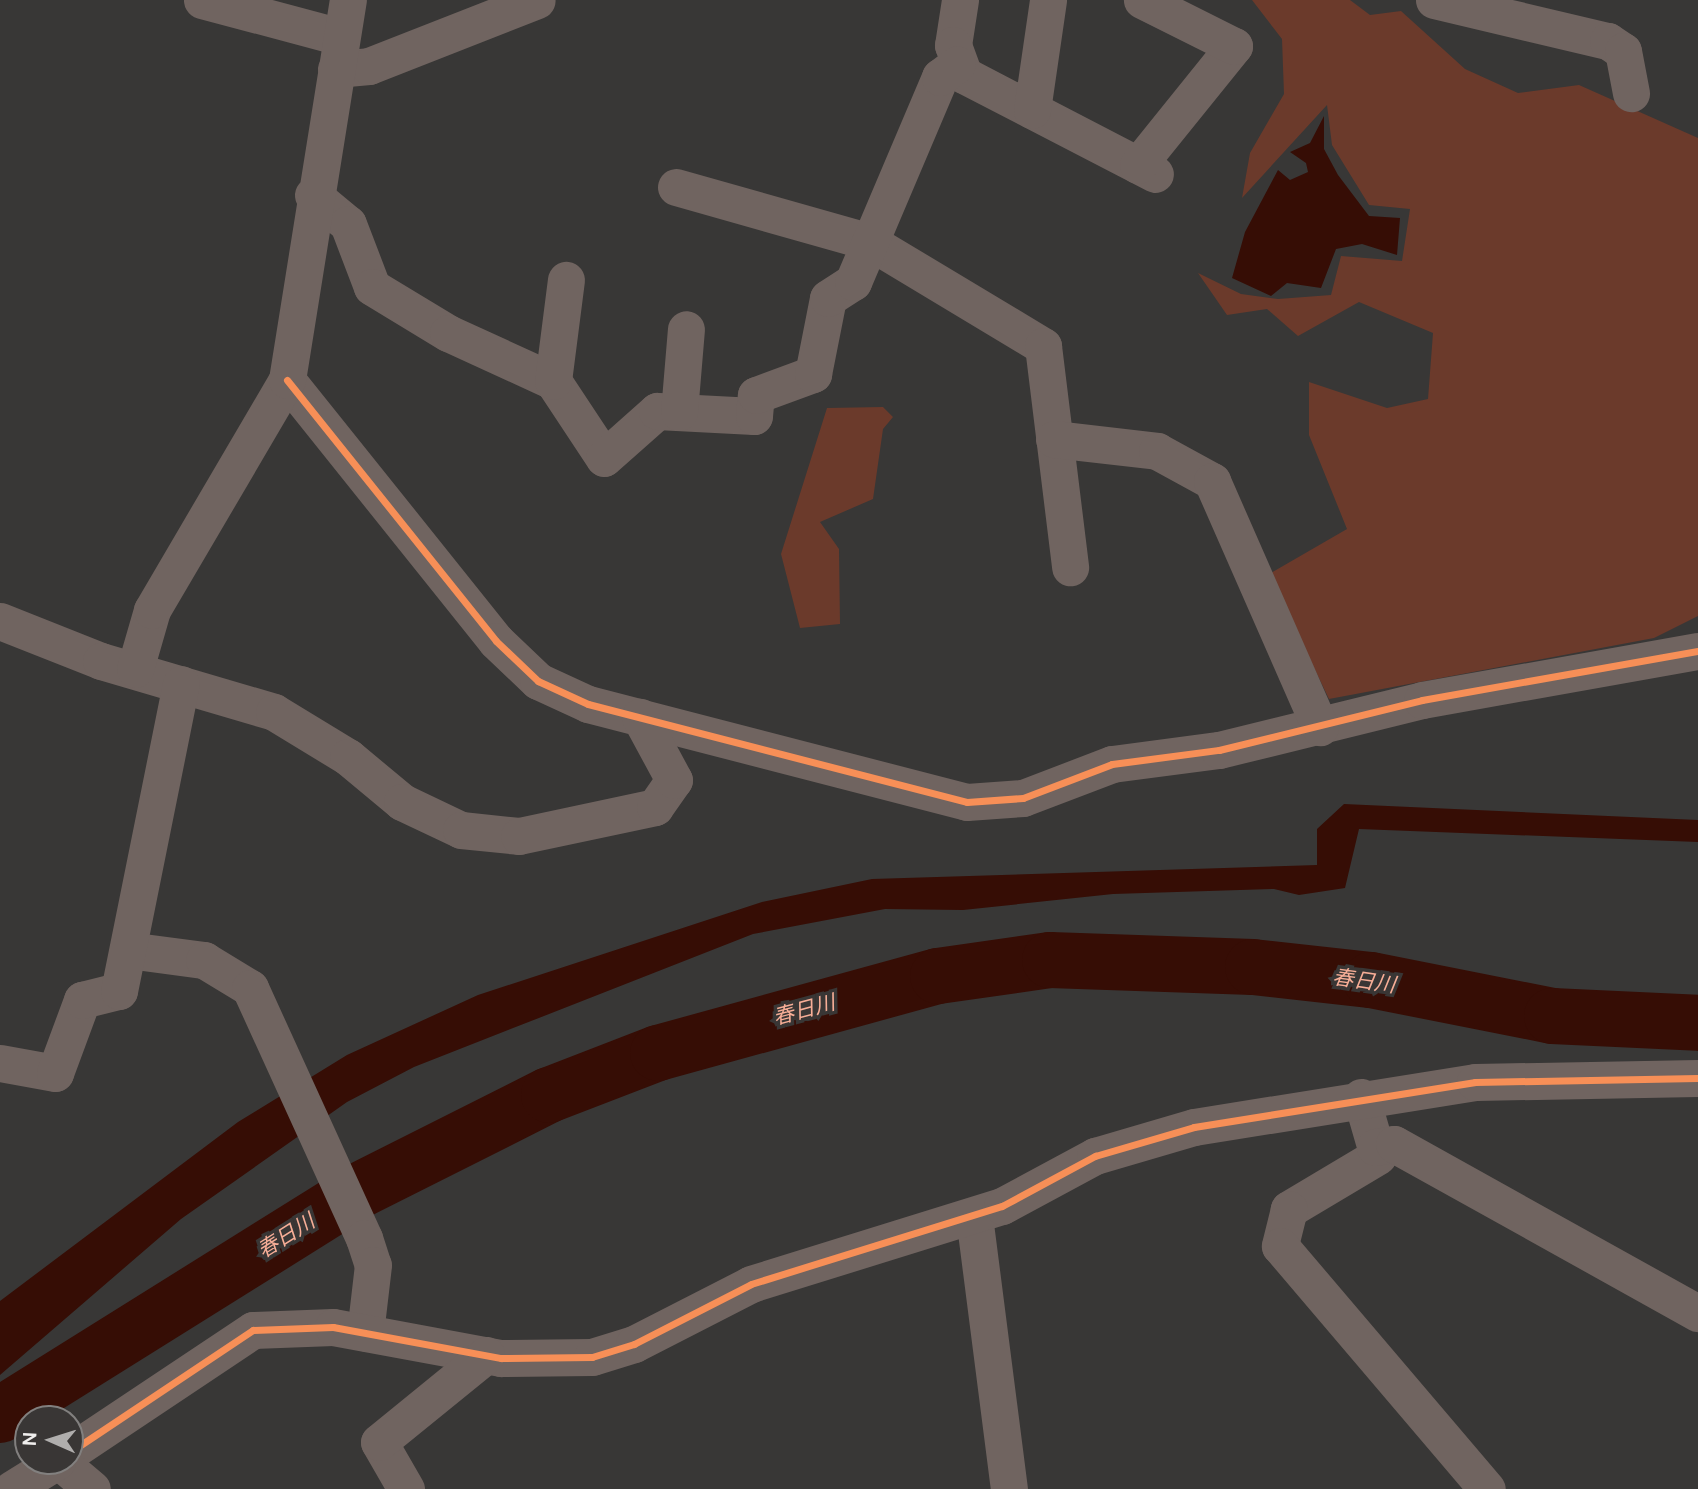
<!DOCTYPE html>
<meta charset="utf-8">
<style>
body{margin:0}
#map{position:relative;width:1698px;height:1489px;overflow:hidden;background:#383736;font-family:"DM Sans","Noto Sans JP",sans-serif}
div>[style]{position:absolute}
.green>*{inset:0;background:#6b3a2b}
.water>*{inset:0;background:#360d05}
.river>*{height:56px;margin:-28px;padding:0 28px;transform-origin:28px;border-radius:28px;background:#360d05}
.minor>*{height:37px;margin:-18.5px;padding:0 18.5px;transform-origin:18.5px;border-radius:18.5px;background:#706460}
.cycleway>*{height:7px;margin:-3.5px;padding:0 3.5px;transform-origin:3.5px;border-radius:3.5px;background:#f78f57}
span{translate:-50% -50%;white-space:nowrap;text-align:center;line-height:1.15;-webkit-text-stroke:7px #393635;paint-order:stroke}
.water-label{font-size:21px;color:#f7ae97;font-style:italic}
.north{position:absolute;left:14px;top:1405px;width:70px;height:70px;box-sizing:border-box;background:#393635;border:2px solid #82807f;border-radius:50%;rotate:273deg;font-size:19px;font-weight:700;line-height:28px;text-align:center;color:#f0eeed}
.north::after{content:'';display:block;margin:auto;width:24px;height:32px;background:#b0aead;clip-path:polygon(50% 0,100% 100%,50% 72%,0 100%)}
</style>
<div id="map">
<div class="green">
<i style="clip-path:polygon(1252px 0,1350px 0,1370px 15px,1401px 11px,1465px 69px,1518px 93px,1579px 85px,1698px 138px,1698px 616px,1654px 638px,1329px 699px,1269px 574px,1347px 529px,1309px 435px,1309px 382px,1387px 408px,1428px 399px,1433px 333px,1359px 302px,1298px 336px,1267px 309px,1227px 315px,1198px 273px,1241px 294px,1278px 299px,1331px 295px,1341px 256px,1402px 261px,1410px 209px,1369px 205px,1332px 145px,1327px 105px,1242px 198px,1250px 153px,1284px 94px,1282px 39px)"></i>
<i style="clip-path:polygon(883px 407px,893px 417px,883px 429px,873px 499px,820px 522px,839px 549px,840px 624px,800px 628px,781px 554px,827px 408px)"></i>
</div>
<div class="water">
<i style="clip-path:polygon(1324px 116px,1324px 149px,1338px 175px,1369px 216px,1400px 218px,1397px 255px,1362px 244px,1336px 249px,1321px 288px,1287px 283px,1271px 296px,1232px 278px,1245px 232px,1278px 170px,1290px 180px,1308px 172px,1306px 163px,1290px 152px,1310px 143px)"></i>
<i style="clip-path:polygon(1344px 804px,1698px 820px,1698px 842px,1359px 829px,1345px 888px,1299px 895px,1274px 889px,1113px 894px,963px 910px,885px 909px,753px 934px,414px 1067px,347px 1102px,181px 1219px,0 1375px,0 1301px,238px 1122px,347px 1055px,478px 995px,762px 902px,872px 879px,1317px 865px,1317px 829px)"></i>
</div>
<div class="river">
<i style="left:0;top:1415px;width:422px;rotate:-32deg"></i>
<i style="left:358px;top:1191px;width:214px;rotate:-26.7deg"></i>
<i style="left:549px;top:1095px;width:117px;rotate:-21.1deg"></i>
<i style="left:658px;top:1053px;width:290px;rotate:-15.4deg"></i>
<i style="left:938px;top:976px;width:113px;rotate:-8.1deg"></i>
<i style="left:1050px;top:960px;width:203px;rotate:2deg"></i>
<i style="left:1253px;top:967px;width:119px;rotate:6.3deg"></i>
<i style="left:1371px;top:980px;width:185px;rotate:11.2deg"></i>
<i style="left:1552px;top:1016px;width:146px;rotate:2.7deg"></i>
</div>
<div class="minor">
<i style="left:202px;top:0;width:144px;rotate:14.9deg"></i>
<i style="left:960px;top:0;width:46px;rotate:98.8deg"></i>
<i style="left:953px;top:45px;width:32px;rotate:70deg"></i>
<i style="left:964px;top:75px;width:215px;rotate:27.4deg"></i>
<i style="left:1434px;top:0;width:179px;rotate:13.3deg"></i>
<i style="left:1608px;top:41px;width:18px;rotate:34deg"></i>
<i style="left:1623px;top:51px;width:43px;rotate:79.2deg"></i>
<i style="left:336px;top:69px;width:33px;rotate:-5deg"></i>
<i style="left:369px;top:66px;width:180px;rotate:-21.4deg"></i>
<i style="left:1032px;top:110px;width:111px;rotate:-81.7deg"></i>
<i style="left:1138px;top:165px;width:153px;rotate:-51.1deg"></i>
<i style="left:1234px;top:46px;width:103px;rotate:-153.4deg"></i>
<i style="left:676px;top:187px;width:202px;rotate:15.8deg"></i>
<i style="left:870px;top:242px;width:202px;rotate:31deg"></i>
<i style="left:1043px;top:346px;width:223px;rotate:83deg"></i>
<i style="left:313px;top:195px;width:45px;rotate:39.6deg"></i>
<i style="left:348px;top:224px;width:67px;rotate:69.1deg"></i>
<i style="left:372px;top:287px;width:89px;rotate:31.2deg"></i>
<i style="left:448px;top:333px;width:115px;rotate:24.6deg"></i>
<i style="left:553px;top:381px;width:92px;rotate:56.5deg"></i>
<i style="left:604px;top:458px;width:71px;rotate:-41.6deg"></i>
<i style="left:657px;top:411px;width:97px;rotate:3deg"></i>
<i style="left:754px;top:416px;width:21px;rotate:-85deg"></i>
<i style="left:756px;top:395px;width:61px;rotate:-20.2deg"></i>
<i style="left:813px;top:374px;width:77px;rotate:-78.8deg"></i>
<i style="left:828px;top:298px;width:30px;rotate:-33deg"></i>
<i style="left:853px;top:282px;width:223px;rotate:-67deg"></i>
<i style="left:940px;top:77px;width:21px;rotate:-37deg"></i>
<i style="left:287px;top:380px;width:334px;rotate:51.3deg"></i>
<i style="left:496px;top:641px;width:58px;rotate:43.6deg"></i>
<i style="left:538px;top:681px;width:55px;rotate:24.7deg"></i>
<i style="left:588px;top:704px;width:391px;rotate:14.5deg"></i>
<i style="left:967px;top:802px;width:56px;rotate:-4.1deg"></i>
<i style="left:1023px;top:798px;width:95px;rotate:-20.9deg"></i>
<i style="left:1112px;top:764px;width:108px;rotate:-7.5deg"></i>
<i style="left:1219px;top:750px;width:209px;rotate:-13.8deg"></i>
<i style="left:1422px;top:700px;width:280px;rotate:-10.1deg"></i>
<i style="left:553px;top:381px;width:102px;rotate:-82.7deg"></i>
<i style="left:679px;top:412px;width:83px;rotate:-85.2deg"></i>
<i style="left:1054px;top:439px;width:104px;rotate:6.6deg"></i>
<i style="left:1157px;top:451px;width:63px;rotate:28.6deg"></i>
<i style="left:1212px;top:481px;width:269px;rotate:66.3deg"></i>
<i style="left:0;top:621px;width:109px;rotate:21.6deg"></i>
<i style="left:101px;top:661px;width:180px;rotate:16.4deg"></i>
<i style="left:274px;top:712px;width:87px;rotate:31.3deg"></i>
<i style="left:348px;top:757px;width:70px;rotate:39.8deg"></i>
<i style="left:402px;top:802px;width:65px;rotate:25.4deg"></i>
<i style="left:461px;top:830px;width:58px;rotate:5.9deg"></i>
<i style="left:519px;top:836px;width:139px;rotate:-12deg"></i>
<i style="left:655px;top:807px;width:33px;rotate:-55deg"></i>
<i style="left:674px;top:780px;width:72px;rotate:-118.4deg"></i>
<i style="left:135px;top:669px;width:61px;rotate:-73.9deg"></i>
<i style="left:152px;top:610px;width:267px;rotate:-59.6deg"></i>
<i style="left:287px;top:380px;width:385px;rotate:-80.9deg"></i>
<i style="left:128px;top:950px;width:77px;rotate:7.5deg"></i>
<i style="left:204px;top:960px;width:54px;rotate:31.3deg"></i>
<i style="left:250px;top:988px;width:275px;rotate:65.5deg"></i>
<i style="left:364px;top:1238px;width:28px;rotate:72deg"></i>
<i style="left:373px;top:1265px;width:68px;rotate:96.7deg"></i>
<i style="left:0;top:1063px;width:56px;rotate:10.3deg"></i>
<i style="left:55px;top:1073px;width:78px;rotate:-69.7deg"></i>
<i style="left:82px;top:1000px;width:38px;rotate:-14deg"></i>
<i style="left:119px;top:991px;width:313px;rotate:-78.6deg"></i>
<i style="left:1361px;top:1097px;width:61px;rotate:73.9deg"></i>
<i style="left:1378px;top:1156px;width:104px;rotate:149.2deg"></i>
<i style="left:1289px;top:1209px;width:38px;rotate:104deg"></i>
<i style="left:1280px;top:1246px;width:319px;rotate:49.6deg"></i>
<i style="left:1375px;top:1147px;width:19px;rotate:-9deg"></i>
<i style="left:1394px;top:1144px;width:348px;rotate:29.1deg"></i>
<i style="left:974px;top:1216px;width:275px;rotate:82.7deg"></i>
<i style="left:70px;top:1452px;width:220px;rotate:-33.7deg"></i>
<i style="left:253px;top:1330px;width:80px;rotate:-2.1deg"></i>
<i style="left:333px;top:1327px;width:171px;rotate:10.5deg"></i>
<i style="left:501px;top:1358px;width:91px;rotate:-0.6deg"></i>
<i style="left:592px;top:1357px;width:44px;rotate:-17.2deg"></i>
<i style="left:634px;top:1344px;width:131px;rotate:-27.1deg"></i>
<i style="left:751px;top:1284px;width:263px;rotate:-17.3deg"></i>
<i style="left:1002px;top:1206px;width:106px;rotate:-28.3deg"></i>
<i style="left:1095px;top:1156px;width:103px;rotate:-16.3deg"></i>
<i style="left:1194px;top:1127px;width:285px;rotate:-9.1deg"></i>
<i style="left:1475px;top:1082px;width:223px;rotate:-1deg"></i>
<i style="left:59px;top:1461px;width:43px;rotate:40.3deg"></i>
<i style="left:12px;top:1489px;width:53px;rotate:-31.9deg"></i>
<i style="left:406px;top:1489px;width:54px;rotate:-119.9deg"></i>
<i style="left:379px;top:1442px;width:138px;rotate:-39.1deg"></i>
</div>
<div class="cycleway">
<i style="left:287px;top:380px;width:334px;rotate:51.3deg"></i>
<i style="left:496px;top:641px;width:58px;rotate:43.6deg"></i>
<i style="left:538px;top:681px;width:55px;rotate:24.7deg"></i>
<i style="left:588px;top:704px;width:391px;rotate:14.5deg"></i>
<i style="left:967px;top:802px;width:56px;rotate:-4.1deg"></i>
<i style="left:1023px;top:798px;width:95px;rotate:-20.9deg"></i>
<i style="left:1112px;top:764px;width:108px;rotate:-7.5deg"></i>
<i style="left:1219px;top:750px;width:209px;rotate:-13.8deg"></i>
<i style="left:1422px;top:700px;width:280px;rotate:-10.1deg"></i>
<i style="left:70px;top:1452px;width:220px;rotate:-33.7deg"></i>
<i style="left:253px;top:1330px;width:80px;rotate:-2.1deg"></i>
<i style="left:333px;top:1327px;width:171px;rotate:10.5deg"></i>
<i style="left:501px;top:1358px;width:91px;rotate:-0.6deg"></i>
<i style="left:592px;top:1357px;width:44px;rotate:-17.2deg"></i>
<i style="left:634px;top:1344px;width:131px;rotate:-27.1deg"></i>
<i style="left:751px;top:1284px;width:263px;rotate:-17.3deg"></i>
<i style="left:1002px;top:1206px;width:106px;rotate:-28.3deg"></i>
<i style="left:1095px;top:1156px;width:103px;rotate:-16.3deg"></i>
<i style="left:1194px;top:1127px;width:285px;rotate:-9.1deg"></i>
<i style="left:1475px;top:1082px;width:223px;rotate:-1deg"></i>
</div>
<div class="water-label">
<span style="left:1364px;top:981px;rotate:8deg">春日川</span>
<span style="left:804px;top:1010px;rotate:-15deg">春日川</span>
<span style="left:286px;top:1236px;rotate:-32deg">春日川</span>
</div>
<div class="north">N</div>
</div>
